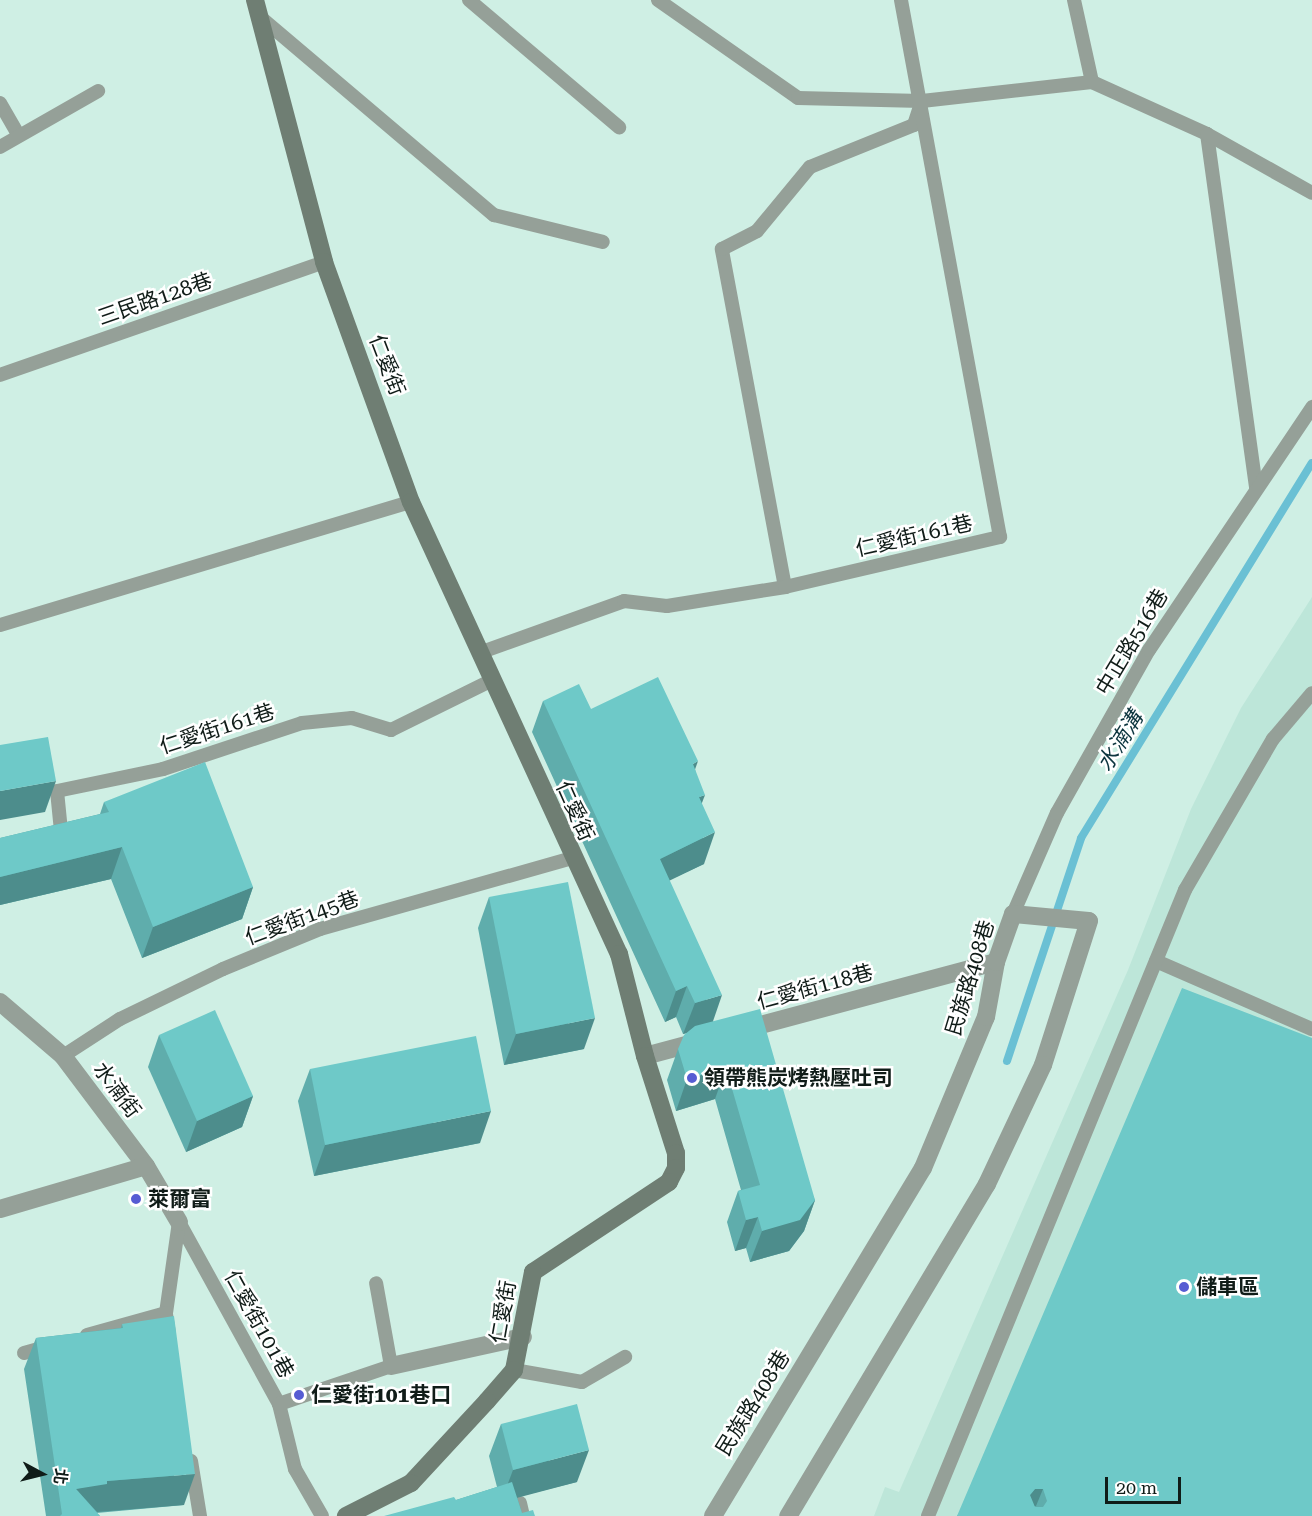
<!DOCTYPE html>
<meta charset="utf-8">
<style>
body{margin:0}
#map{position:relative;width:1312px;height:1516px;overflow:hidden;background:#cfefe4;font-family:"Roboto Serif","Noto Sans TC",serif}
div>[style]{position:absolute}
.built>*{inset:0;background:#bde6d9}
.stream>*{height:8px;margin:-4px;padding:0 4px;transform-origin:4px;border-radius:4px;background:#6ac0d4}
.lane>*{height:14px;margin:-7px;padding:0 7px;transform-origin:7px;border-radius:7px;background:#95a098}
.street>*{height:18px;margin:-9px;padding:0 9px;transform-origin:9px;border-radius:9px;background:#95a098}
.secondary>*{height:18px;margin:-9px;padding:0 9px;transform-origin:9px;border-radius:9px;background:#6f7e73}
.wall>*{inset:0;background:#5fadac}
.shaded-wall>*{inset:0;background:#4d8d8c}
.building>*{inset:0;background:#6ec9c8}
.dots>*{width:16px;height:16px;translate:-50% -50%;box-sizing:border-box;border:3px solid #fff;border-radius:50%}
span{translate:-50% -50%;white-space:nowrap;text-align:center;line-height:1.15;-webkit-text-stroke:5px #fff;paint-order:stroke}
.street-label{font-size:21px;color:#101c18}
.poi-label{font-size:21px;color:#101c18;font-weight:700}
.left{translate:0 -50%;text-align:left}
.water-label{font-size:22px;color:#0c353e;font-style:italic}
.north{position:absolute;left:12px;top:1444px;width:60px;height:60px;-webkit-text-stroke:4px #fff;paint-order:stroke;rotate:97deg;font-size:16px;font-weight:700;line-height:24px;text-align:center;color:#101c18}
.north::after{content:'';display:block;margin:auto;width:21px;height:27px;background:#101c18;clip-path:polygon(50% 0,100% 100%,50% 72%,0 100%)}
.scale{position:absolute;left:1105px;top:1477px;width:76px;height:27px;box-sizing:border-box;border:3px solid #101c18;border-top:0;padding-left:8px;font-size:18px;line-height:21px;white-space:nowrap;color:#101c18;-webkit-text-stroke:4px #fff;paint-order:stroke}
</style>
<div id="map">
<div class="built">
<i style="clip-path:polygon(1312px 597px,1312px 1516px,874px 1516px,885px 1487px,899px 1492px,1128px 970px,1191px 809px,1241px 708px)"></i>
</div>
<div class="stream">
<i style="left:1007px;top:1061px;width:235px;rotate:-71.6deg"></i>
<i style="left:1081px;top:838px;width:440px;rotate:-58.4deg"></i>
</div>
<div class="lane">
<i style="left:469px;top:0;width:197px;rotate:40.3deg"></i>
<i style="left:658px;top:0;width:171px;rotate:35deg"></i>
<i style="left:798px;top:98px;width:124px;rotate:1.4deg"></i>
<i style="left:1074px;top:0;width:84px;rotate:77.6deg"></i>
<i style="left:259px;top:16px;width:308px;rotate:40.3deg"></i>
<i style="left:494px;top:215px;width:112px;rotate:13.9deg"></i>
<i style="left:0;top:103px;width:36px;rotate:60deg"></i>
<i style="left:1207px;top:134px;width:358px;rotate:82.1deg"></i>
<i style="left:0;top:147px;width:113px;rotate:-29.7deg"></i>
<i style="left:0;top:375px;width:343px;rotate:-19.2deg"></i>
<i style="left:785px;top:587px;width:344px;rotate:-100.6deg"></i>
<i style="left:722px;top:249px;width:39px;rotate:-27deg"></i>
<i style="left:757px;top:231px;width:83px;rotate:-50.4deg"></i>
<i style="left:810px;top:167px;width:112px;rotate:-22deg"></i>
<i style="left:914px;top:125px;width:25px;rotate:-72deg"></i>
<i style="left:922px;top:101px;width:171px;rotate:-6.4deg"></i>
<i style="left:1092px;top:82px;width:126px;rotate:24.3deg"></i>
<i style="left:1207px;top:134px;width:120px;rotate:29.3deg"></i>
<i style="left:0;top:625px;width:429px;rotate:-16.7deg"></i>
<i style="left:479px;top:653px;width:154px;rotate:-19.7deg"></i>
<i style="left:624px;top:601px;width:43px;rotate:6.6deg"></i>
<i style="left:667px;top:606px;width:120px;rotate:-9.1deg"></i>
<i style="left:785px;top:587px;width:221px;rotate:-13.1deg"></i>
<i style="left:1000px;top:537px;width:546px;rotate:-100.45deg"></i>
<i style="left:62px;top:841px;width:50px;rotate:-95.7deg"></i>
<i style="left:57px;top:791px;width:108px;rotate:-11.7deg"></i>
<i style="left:163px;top:769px;width:146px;rotate:-18.3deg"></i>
<i style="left:302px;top:723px;width:50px;rotate:-5.7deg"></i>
<i style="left:352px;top:718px;width:41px;rotate:17.1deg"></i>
<i style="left:391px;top:730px;width:113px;rotate:-26.3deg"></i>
<i style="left:1013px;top:914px;width:110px;rotate:-66.5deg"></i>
<i style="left:1057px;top:813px;width:187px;rotate:-60.6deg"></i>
<i style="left:1149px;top:650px;width:293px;rotate:-56.1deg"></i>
<i style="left:1156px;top:961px;width:170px;rotate:23.6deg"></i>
<i style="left:63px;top:1056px;width:68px;rotate:-33deg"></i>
<i style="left:120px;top:1019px;width:114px;rotate:-25.9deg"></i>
<i style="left:223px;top:969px;width:105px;rotate:-22.4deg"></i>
<i style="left:320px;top:929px;width:262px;rotate:-15.7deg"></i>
<i style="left:179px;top:1222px;width:208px;rotate:61.2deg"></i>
<i style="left:279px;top:1404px;width:67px;rotate:76.2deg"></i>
<i style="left:295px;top:1469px;width:54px;rotate:60.1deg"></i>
<i style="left:169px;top:1333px;width:20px;rotate:-99deg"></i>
<i style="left:166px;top:1313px;width:92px;rotate:-81.9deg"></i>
<i style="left:87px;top:1335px;width:82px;rotate:-15.6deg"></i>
<i style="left:24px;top:1353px;width:25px;rotate:-16deg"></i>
<i style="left:514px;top:1370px;width:69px;rotate:10deg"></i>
<i style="left:582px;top:1382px;width:50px;rotate:-30.2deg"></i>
<i style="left:279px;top:1404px;width:118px;rotate:-18.7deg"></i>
<i style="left:391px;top:1366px;width:84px;rotate:-100.2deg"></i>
<i style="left:191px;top:1461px;width:56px;rotate:80.7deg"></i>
<i style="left:520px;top:1503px;width:13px;rotate:77deg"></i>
<i style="left:928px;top:1516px;width:677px;rotate:-67.68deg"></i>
<i style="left:1185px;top:890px;width:175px;rotate:-59.8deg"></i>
<i style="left:1273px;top:739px;width:60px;rotate:-49.7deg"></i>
</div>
<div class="street">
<i style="left:0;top:1002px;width:83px;rotate:40.6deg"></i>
<i style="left:63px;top:1056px;width:138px;rotate:53deg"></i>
<i style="left:146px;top:1166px;width:65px;rotate:59.5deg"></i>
<i style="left:742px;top:1030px;width:263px;rotate:-15deg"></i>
<i style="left:645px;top:1056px;width:58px;rotate:-15deg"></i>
<i style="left:0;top:1209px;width:152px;rotate:-16.4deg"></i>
<i style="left:391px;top:1366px;width:135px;rotate:-12.4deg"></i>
<i style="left:713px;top:1516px;width:406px;rotate:-58.9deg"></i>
<i style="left:923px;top:1168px;width:164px;rotate:-67.4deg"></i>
<i style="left:986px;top:1017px;width:56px;rotate:-79.7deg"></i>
<i style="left:996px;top:962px;width:51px;rotate:-70.5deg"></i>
<i style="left:1013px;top:914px;width:76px;rotate:5.3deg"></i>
<i style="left:1089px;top:921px;width:151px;rotate:107.7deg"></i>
<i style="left:1043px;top:1065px;width:132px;rotate:115.2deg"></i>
<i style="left:987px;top:1184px;width:387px;rotate:120.9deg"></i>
</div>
<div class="secondary">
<i style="left:255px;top:0;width:271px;rotate:75.2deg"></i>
<i style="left:324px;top:262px;width:255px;rotate:70.1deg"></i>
<i style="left:411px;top:502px;width:498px;rotate:65.3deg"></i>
<i style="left:619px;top:954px;width:105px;rotate:75.7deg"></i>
<i style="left:645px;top:1056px;width:102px;rotate:72.3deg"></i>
<i style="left:676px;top:1153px;width:15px;rotate:90deg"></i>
<i style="left:676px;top:1168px;width:16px;rotate:117deg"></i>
<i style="left:669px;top:1182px;width:163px;rotate:146.5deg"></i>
<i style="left:533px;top:1272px;width:100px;rotate:101deg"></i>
<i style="left:514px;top:1370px;width:41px;rotate:131.1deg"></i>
<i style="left:487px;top:1401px;width:112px;rotate:132.8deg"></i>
<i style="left:411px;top:1483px;width:73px;rotate:153.1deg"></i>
</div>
<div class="wall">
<i style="clip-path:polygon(543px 701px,591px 709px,695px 769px,701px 803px,704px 864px,669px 880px,713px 1021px,815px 1200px,804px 1231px,789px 1251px,750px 1262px,746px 1248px,735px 1251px,727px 1222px,738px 1191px,741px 1190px,715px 1099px,676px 1111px,667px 1080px,678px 1049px,687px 1033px,683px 1034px,676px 1017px,665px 1022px,532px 732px)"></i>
<i style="clip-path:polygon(104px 802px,253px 887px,242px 919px,142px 958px,111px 879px,0 905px,0 838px,100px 814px)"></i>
<i style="clip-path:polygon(489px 897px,584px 1049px,504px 1065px,478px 928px)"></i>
<i style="clip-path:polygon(159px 1035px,253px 1096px,242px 1127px,186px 1152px,148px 1067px)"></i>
<i style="clip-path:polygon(1312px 1038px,1312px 1516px,957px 1516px)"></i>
<i style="clip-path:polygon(310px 1069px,480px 1143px,314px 1176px,298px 1101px)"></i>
<i style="clip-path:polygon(122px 1324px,184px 1505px,97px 1513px,100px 1516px,46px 1516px,24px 1369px,36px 1338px,121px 1328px)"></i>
<i style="clip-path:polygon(501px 1424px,577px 1482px,517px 1497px,522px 1513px,456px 1500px,497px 1487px,489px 1456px)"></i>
</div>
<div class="shaded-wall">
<i style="clip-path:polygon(698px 761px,687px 792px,693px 764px)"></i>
<i style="clip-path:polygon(56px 781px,45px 812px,0 820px,0 791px)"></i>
<i style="clip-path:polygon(705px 795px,693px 826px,699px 797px)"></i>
<i style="clip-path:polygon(715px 832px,704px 864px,648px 891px,660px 859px)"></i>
<i style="clip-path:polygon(122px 847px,111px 879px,0 905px,0 877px)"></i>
<i style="clip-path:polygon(253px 887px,242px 919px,142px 958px,153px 927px)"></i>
<i style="clip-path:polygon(687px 986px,676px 1017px,665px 1022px,676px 991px)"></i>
<i style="clip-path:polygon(722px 995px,711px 1027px,683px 1034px,695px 1003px)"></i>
<i style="clip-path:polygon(595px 1018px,584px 1049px,504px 1065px,516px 1034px)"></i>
<i style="clip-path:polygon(726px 1068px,715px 1099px,676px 1111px,687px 1079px)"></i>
<i style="clip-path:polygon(253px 1096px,242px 1127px,186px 1152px,197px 1121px)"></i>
<i style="clip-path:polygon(491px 1111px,480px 1143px,314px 1176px,325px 1145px)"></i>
<i style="clip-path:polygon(815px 1200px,804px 1231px,789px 1251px,750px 1262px,762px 1231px)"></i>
<i style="clip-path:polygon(758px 1217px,746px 1248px,735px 1251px,746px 1220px)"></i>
<i style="clip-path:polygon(589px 1450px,577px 1482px,501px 1502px,513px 1470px)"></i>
<i style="clip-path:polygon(195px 1474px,184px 1505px,97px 1512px,76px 1489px,107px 1481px)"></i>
<i style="clip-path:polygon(1035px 1489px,1043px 1489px,1036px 1506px,1029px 1506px,1030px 1495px)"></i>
</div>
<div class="building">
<i style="clip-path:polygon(658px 677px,698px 761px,693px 764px,705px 795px,699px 797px,715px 832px,660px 859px,722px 995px,695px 1003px,687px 986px,676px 991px,543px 701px,579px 684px,591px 709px)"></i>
<i style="clip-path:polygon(48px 737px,56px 781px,0 791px,0 745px)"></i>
<i style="clip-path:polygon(205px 762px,253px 887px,153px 927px,122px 847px,0 877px,0 838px,109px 812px,104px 802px)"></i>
<i style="clip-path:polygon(568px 882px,595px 1018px,516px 1034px,489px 897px)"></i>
<i style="clip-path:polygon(evenodd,1182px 988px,1312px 1038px,1312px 1516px,957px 1516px,1182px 988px,1035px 1489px,1043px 1489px,1047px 1501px,1043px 1507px,1035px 1507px,1030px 1495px,1035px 1489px)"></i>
<i style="clip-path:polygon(760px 1009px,815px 1200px,800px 1220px,762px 1231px,758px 1217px,746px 1220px,738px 1191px,760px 1185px,726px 1068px,687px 1079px,678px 1049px,684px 1035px,695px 1026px)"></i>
<i style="clip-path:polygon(215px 1010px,253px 1096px,197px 1121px,159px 1035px)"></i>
<i style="clip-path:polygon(476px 1036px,491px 1111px,325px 1145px,310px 1069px)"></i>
<i style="clip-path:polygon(174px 1316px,195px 1474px,107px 1481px,107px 1484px,76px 1489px,100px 1516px,60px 1516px,62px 1514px,36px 1338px,123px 1328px,122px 1324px)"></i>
<i style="clip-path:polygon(577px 1404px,589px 1450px,513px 1470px,501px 1424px)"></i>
<i style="clip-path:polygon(512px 1482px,522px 1513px,533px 1510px,535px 1516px,384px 1516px,454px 1497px,456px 1500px)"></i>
</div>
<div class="dots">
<i style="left:692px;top:1078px;background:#565cd3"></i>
<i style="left:136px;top:1199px;background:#565cd3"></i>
<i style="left:1184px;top:1287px;background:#565cd3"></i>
<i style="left:299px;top:1395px;background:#565cd3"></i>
</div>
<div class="street-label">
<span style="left:155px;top:299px;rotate:-19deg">三民路128巷</span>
<span style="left:387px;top:365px;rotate:69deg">仁愛街</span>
<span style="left:914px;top:536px;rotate:-13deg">仁愛街161巷</span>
<span style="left:1132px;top:642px;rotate:-59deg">中正路516巷</span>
<span style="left:217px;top:729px;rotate:-18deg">仁愛街161巷</span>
<span style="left:575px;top:811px;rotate:66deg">仁愛街</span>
<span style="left:302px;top:918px;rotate:-20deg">仁愛街145巷</span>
<span style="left:970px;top:978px;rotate:-73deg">民族路408巷</span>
<span style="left:815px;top:987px;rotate:-15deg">仁愛街118巷</span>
<span style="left:117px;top:1090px;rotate:53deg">水湳街</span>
<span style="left:503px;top:1312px;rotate:-80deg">仁愛街</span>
<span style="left:259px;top:1324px;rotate:61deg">仁愛街101巷</span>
<span style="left:753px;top:1403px;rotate:-58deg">民族路408巷</span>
</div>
<div class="poi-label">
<span class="left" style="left:704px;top:1078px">領帶熊炭烤熱壓吐司</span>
<span class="left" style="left:148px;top:1199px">萊爾富</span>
<span class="left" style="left:1196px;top:1287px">儲車區</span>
<span class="left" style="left:311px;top:1395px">仁愛街101巷口</span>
</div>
<div class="water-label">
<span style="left:1120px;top:741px;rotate:-58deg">水湳溝</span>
</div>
<div class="north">北</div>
<div class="scale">20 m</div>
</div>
